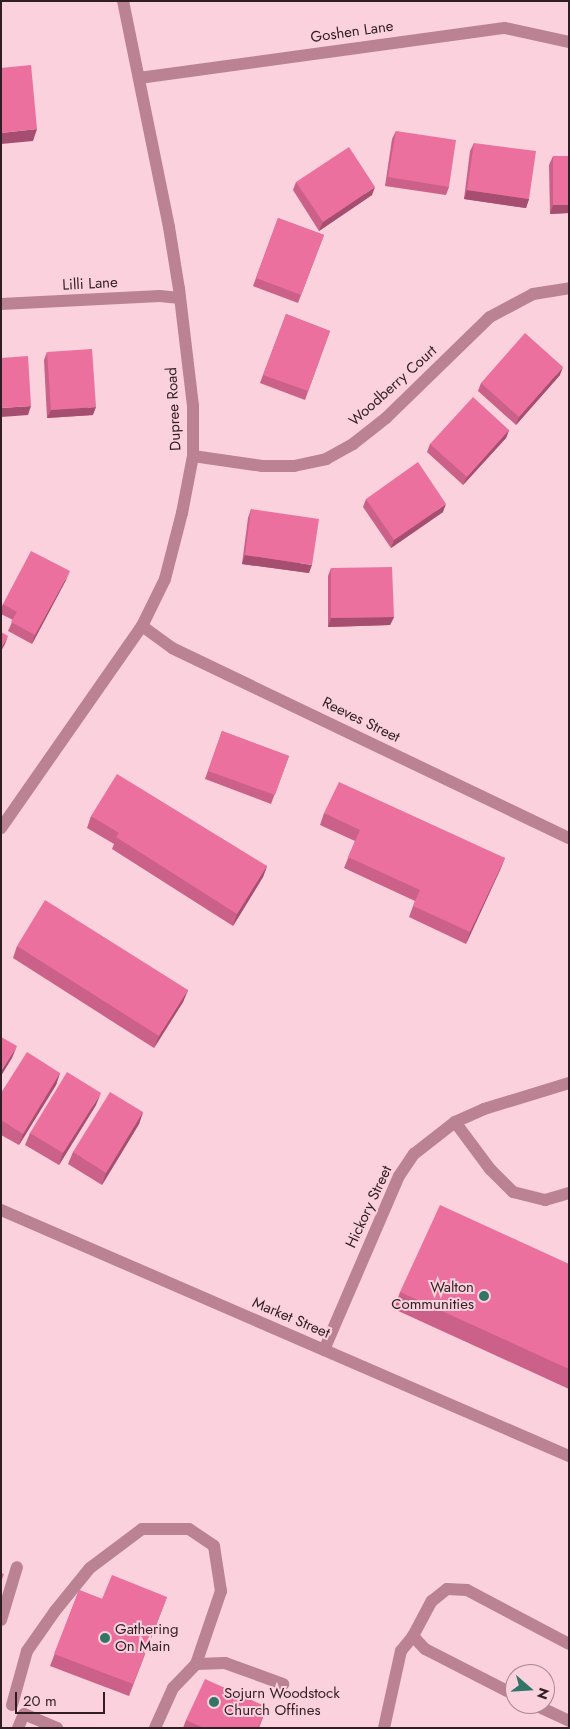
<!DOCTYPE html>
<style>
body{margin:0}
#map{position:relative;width:570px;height:1729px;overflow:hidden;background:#fad1dd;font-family:Jost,sans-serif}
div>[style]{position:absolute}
.minor>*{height:12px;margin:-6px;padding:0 6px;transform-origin:6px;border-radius:6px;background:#ba8293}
.wall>*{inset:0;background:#cb6088}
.shaded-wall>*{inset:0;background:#a54e6f}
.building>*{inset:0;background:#ec709e}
.dots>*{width:14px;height:14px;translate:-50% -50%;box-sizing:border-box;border:2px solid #fad1dd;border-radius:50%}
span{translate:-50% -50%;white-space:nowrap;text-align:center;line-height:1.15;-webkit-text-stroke:4px #fad1dd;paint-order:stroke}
.street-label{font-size:15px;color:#301e24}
.poi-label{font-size:15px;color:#301e24}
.right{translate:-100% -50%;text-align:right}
.left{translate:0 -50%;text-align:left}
.frame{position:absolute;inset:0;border:2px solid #301e24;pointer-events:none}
.north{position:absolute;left:505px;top:1664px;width:50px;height:50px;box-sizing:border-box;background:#fad1dd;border:1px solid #a98993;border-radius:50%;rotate:109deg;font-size:14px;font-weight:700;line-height:20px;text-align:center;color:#301e24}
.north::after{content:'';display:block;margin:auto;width:18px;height:22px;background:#317568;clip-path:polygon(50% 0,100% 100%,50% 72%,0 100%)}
.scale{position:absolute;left:15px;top:1692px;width:90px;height:22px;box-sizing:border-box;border:2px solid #301e24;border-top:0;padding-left:6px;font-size:15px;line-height:18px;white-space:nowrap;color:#301e24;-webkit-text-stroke:4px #fad1dd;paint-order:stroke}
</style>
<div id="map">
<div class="minor">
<i style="left:139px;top:78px;width:369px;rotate:-7.8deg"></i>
<i style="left:505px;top:28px;width:66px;rotate:12.3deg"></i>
<i style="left:1px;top:304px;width:159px;rotate:-2.9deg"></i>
<i style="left:160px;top:296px;width:20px;rotate:6deg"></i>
<i style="left:193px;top:456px;width:70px;rotate:8.2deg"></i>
<i style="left:262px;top:466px;width:32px"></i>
<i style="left:294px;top:466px;width:33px;rotate:-12deg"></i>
<i style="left:326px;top:459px;width:31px;rotate:-29deg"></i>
<i style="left:353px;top:444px;width:42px;rotate:-38.2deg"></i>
<i style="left:386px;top:418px;width:145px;rotate:-44.2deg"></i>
<i style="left:490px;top:317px;width:49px;rotate:-28.1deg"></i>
<i style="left:533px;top:294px;width:36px;rotate:-9deg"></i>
<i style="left:142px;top:626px;width:37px;rotate:36deg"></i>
<i style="left:172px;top:648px;width:440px;rotate:25.6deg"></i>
<i style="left:1px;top:828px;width:246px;rotate:-55.1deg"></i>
<i style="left:142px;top:626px;width:52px;rotate:-63.9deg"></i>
<i style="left:165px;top:579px;width:68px;rotate:-75.6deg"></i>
<i style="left:182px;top:513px;width:58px;rotate:-79.1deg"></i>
<i style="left:193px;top:456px;width:50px;rotate:-90deg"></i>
<i style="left:193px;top:406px;width:118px;rotate:-96.8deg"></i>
<i style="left:179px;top:289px;width:63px;rotate:-99.2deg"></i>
<i style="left:169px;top:227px;width:231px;rotate:-101.5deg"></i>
<i style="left:455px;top:1122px;width:59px;rotate:53.3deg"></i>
<i style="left:490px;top:1169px;width:33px;rotate:45deg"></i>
<i style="left:513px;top:1192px;width:33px;rotate:14deg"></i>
<i style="left:545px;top:1200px;width:25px;rotate:-16deg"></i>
<i style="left:1px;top:1210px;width:619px;rotate:23.42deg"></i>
<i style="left:324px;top:1350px;width:189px;rotate:-66.7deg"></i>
<i style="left:399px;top:1176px;width:27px;rotate:-56deg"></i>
<i style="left:414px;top:1154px;width:52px;rotate:-38deg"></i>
<i style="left:455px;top:1122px;width:32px;rotate:-24deg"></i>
<i style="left:484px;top:1109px;width:89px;rotate:-17deg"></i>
<i style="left:1px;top:1620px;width:55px;rotate:-73.2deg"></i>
<i style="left:515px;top:1695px;width:101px;rotate:-152.9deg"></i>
<i style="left:425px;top:1649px;width:18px;rotate:-133deg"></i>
<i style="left:413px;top:1636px;width:40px;rotate:-62deg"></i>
<i style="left:432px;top:1601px;width:19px;rotate:-39deg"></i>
<i style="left:447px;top:1589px;width:20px;rotate:3deg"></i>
<i style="left:467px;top:1590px;width:115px;rotate:27.9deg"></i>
<i style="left:533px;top:1704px;width:40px;rotate:25deg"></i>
<i style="left:12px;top:1705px;width:56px;rotate:-74.5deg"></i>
<i style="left:27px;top:1651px;width:49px;rotate:-55deg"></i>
<i style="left:55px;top:1611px;width:55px;rotate:-50.9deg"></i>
<i style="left:90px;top:1568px;width:65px;rotate:-36.9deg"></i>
<i style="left:142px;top:1529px;width:47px"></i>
<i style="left:189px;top:1529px;width:30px;rotate:34deg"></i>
<i style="left:214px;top:1546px;width:46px;rotate:81.2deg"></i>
<i style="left:221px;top:1591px;width:77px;rotate:108.9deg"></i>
<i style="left:18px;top:1728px;width:15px;rotate:-67deg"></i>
<i style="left:24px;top:1714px;width:36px;rotate:23deg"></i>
<i style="left:155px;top:1728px;width:44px;rotate:-65.8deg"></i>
<i style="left:173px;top:1688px;width:33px;rotate:-46deg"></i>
<i style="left:196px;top:1664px;width:29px;rotate:-2deg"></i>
<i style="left:225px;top:1663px;width:62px;rotate:19.9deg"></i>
<i style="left:384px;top:1728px;width:79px;rotate:-77.6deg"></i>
<i style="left:401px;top:1651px;width:19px;rotate:-51deg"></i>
</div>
<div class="wall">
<i style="clip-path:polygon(396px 131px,449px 187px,446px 195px,385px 186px,392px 139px)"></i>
<i style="clip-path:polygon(474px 143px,529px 199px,526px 208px,464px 199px,470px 151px)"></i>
<i style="clip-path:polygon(553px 156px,569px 156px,569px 213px,550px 214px,549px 165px)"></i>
<i style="clip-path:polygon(296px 182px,372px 195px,319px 231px,293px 190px)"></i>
<i style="clip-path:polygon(278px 218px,324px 235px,298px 303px,253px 286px)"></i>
<i style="clip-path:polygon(286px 314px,330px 331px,305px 400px,260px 383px)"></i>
<i style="clip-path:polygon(47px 352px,93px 415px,47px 418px,44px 360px)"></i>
<i style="clip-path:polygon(560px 375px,516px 425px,478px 391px,481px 383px)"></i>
<i style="clip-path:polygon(509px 430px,506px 438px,463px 485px,427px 452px,430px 444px)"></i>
<i style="clip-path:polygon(366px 499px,443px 512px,391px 548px,363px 507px)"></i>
<i style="clip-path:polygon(251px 509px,309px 573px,242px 564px,248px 518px)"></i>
<i style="clip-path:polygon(331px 568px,394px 617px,390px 625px,328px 627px,328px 576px)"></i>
<i style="clip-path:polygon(66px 580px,32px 644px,8px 631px,13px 620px,1px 614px,1px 609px,3px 604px)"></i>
<i style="clip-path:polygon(222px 731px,289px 756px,271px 804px,205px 779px)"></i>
<i style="clip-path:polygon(324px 813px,505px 858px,500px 870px,466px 944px,409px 917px,415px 901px,344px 868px,355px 841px,320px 825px)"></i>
<i style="clip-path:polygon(91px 816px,267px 866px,263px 877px,233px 926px,112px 849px,114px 844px,87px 828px)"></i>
<i style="clip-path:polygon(17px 946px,188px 990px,183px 1002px,154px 1048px,13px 958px)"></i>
<i style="clip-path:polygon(60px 1073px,56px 1085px,19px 1145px,1px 1135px,1px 1093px)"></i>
<i style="clip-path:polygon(96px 1105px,59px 1165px,25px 1145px,30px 1133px)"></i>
<i style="clip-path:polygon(143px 1112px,139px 1124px,102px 1185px,68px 1164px,73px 1152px)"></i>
<i style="clip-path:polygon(569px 1264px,569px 1389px,394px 1309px,400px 1292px)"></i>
<i style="clip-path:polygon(79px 1590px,102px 1599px,167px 1597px,129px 1696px,50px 1666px)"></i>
<i style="clip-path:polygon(267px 1707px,259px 1728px,183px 1728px,186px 1720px)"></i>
</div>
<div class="shaded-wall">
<i style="clip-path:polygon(37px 129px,33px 141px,1px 144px,1px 133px)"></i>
<i style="clip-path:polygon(375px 187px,372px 195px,319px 231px,323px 222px)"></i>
<i style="clip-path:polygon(467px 190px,529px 199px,526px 208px,464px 199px)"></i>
<i style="clip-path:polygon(553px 205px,569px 205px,569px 213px,550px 214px)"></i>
<i style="clip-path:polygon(563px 367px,560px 375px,516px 425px,519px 417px)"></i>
<i style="clip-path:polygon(31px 406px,28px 415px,1px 417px,1px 408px)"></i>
<i style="clip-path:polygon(96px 407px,93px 415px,47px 418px,51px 410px)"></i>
<i style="clip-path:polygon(509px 430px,506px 438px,463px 485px,467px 477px)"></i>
<i style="clip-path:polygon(446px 504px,443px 512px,391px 548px,394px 540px)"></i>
<i style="clip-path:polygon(245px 555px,312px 565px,309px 573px,242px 564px)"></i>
<i style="clip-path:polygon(70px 571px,66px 580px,32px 644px,35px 635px)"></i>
<i style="clip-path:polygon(394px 617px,390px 625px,328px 627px,331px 618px)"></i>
<i style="clip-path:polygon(8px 636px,5px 644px,1px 651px,1px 648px)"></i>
<i style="clip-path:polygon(505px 858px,500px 870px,466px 944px,470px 932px)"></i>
<i style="clip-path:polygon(267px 866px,263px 877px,233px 926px,237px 914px)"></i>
<i style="clip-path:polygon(188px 990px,183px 1002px,154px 1048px,159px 1036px)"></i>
<i style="clip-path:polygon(17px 1046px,12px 1058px,1px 1076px,1px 1071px)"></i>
<i style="clip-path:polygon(60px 1073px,56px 1085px,19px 1145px,23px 1134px)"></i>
<i style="clip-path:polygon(101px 1093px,96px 1105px,59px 1165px,63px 1153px)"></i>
<i style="clip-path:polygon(143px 1112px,139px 1124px,102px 1185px,106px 1173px)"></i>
</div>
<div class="building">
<i style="clip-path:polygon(31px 65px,37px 129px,1px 133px,1px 68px)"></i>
<i style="clip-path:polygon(396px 131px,456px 140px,449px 187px,388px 177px)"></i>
<i style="clip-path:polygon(474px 143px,536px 151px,529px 199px,467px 190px)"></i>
<i style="clip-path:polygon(349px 147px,375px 187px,323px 222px,296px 182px)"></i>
<i style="clip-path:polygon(553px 156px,569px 156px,569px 205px,553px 205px)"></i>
<i style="clip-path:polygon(278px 218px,324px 235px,301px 295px,256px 278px)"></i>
<i style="clip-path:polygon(286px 314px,330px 331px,308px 391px,263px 375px)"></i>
<i style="clip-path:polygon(525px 333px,563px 367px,519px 417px,481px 383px)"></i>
<i style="clip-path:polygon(92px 349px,96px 407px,51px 410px,47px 352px)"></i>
<i style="clip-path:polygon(28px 356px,31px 406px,1px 408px,1px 358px)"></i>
<i style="clip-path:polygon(473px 397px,509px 430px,467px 477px,430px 444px)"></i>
<i style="clip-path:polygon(418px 462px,446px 504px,394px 540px,366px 499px)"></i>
<i style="clip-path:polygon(251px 509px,319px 519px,312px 565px,245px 555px)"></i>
<i style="clip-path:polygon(31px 551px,70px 571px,35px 635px,11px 622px,17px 612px,3px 604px)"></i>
<i style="clip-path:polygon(392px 567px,394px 617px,331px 618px,331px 568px)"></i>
<i style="clip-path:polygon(1px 632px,8px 636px,1px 648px)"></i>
<i style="clip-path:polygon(222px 731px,289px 756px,275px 795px,208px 771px)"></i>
<i style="clip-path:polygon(117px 774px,267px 866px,237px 914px,116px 837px,119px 833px,91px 816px)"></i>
<i style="clip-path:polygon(339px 782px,505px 858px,470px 932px,413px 906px,420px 890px,348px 857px,360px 830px,324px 813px)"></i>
<i style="clip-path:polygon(45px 900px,188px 990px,159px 1036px,17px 946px)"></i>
<i style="clip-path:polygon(1px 1037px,17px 1046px,1px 1071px)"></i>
<i style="clip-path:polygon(27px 1052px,60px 1073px,23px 1134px,1px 1120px,1px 1093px)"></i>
<i style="clip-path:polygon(67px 1072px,101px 1093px,63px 1153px,30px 1133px)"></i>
<i style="clip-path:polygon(110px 1092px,143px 1112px,106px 1173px,73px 1152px)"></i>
<i style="clip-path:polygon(440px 1205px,569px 1264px,569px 1369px,400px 1292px)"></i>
<i style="clip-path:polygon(1px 1573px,4px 1574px,1px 1582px)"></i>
<i style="clip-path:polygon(112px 1575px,167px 1597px,133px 1684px,54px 1654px,79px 1590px,102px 1599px)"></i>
<i style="clip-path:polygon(205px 1679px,267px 1707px,258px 1728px,204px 1728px,186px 1720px)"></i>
</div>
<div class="dots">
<i style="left:484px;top:1296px;background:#317568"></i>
<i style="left:105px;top:1638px;background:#317568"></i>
<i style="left:214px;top:1702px;background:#317568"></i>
</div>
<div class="street-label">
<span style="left:352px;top:32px;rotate:-8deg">Goshen Lane</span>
<span style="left:90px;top:284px;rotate:-3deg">Lilli Lane</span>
<span style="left:393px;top:386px;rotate:-42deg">Woodberry Court</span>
<span style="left:174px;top:409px;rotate:-93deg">Dupree Road</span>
<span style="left:361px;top:720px;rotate:26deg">Reeves Street</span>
<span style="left:369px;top:1207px;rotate:-65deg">Hickory Street</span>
<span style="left:291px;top:1318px;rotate:23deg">Market Street</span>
</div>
<div class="poi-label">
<span class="right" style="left:474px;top:1296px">Walton<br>Communities</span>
<span class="left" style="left:115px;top:1638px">Gathering<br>On Main</span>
<span class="left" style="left:224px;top:1702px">Sojurn Woodstock<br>Church Offines</span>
</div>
<div class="frame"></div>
<div class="north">N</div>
<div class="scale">20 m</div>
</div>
